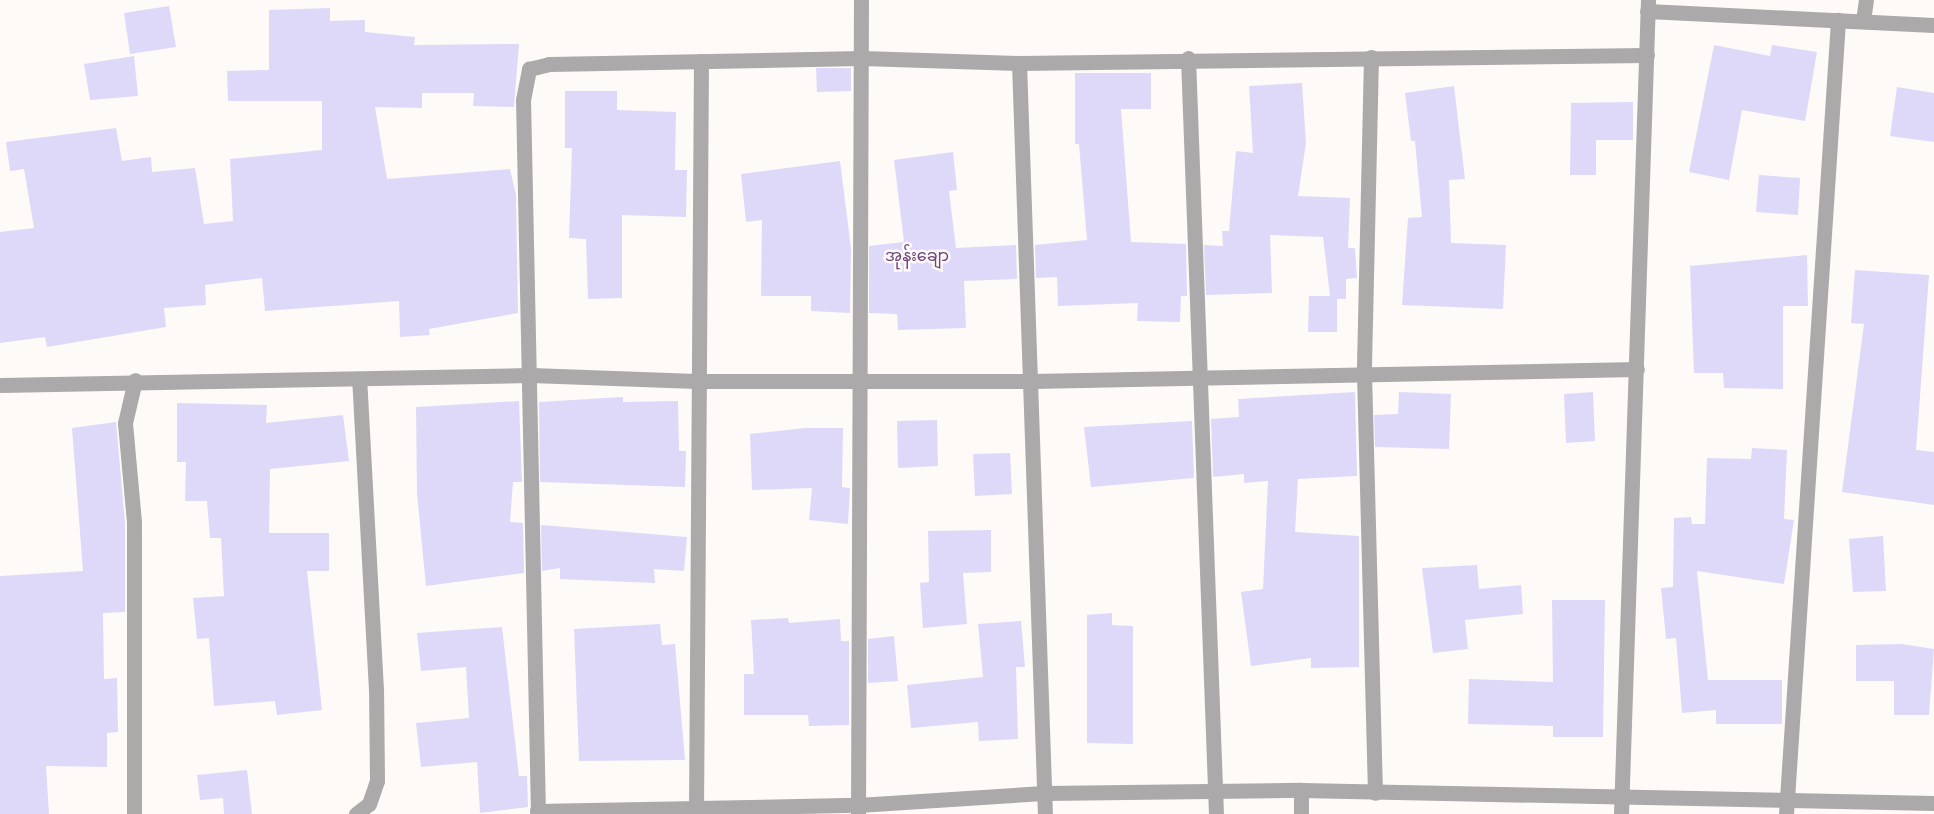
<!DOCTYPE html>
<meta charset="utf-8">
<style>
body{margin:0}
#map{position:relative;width:1934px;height:814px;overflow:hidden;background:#fefaf8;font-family:"IBM Plex Sans","Noto Sans Myanmar",sans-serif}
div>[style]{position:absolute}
.building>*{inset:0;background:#ded9f9}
.minor>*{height:15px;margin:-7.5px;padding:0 7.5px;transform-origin:7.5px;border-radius:7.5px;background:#aba9a9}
span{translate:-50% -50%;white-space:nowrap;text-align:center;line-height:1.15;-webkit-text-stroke:5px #fefaf8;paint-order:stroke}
.quarter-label{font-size:16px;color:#6e4279}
</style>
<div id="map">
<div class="building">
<i style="clip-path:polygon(169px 6px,176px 47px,130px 54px,124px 13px)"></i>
<i style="clip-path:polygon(330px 8px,330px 21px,365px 20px,365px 32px,415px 37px,414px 45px,519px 44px,514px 107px,473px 106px,474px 93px,422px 93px,422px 108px,375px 107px,387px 179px,510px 169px,516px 195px,518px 313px,429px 329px,430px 335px,400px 337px,399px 301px,265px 311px,262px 278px,205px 285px,206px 305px,164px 308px,166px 327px,47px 347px,45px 337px,0 343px,0 232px,34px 228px,24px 169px,10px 171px,6px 142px,116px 128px,122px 161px,151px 157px,152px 172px,195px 168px,204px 224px,233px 221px,230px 159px,322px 150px,322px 101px,228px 101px,227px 71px,269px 70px,269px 10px)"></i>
<i style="clip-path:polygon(1714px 45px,1770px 56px,1772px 45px,1817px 52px,1805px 121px,1742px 110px,1729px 180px,1689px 172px)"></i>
<i style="clip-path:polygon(134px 56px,138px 96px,90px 100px,84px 64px)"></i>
<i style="clip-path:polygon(816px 68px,851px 68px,851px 91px,817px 92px)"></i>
<i style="clip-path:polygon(1075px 73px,1151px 73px,1151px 109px,1121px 109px,1131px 242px,1186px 244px,1187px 296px,1181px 296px,1180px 322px,1137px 321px,1138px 303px,1058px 306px,1057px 277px,1036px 278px,1035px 245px,1087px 240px,1079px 144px,1075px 144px)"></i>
<i style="clip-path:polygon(1302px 83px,1306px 143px,1298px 196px,1350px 198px,1348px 248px,1355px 248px,1357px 278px,1346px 279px,1346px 299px,1337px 299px,1337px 332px,1308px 332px,1309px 296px,1330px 296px,1323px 237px,1270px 235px,1272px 293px,1206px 295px,1204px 245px,1223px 246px,1222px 231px,1229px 231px,1236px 151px,1253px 153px,1249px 86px)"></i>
<i style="clip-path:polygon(1454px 86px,1465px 179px,1449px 180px,1451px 243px,1506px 245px,1503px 309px,1402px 305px,1408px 218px,1422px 217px,1415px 141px,1411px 141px,1405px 93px)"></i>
<i style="clip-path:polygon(1897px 87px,1934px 93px,1934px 142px,1890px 136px)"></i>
<i style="clip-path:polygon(565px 91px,617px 91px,617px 110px,676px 112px,675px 170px,687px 170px,686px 217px,622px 215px,622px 298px,588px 299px,586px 239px,569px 238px,572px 148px,565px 148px)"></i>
<i style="clip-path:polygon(1633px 102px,1633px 140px,1596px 140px,1596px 175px,1570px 175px,1571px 103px)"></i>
<i style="clip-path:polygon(953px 152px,957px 190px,949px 191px,956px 248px,1016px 245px,1017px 279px,964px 281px,966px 328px,898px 330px,897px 314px,869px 313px,869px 246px,904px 242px,894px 160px)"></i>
<i style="clip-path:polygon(840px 161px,851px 248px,850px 313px,811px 311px,811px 296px,761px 296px,762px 220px,746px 222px,741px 174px)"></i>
<i style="clip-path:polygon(1759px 175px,1800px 178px,1798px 215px,1756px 212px)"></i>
<i style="clip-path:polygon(1807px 255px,1808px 306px,1783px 306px,1783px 389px,1724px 388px,1723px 373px,1694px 373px,1690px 266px)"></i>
<i style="clip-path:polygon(1855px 270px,1929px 275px,1916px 450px,1934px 452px,1934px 505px,1842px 492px,1864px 324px,1851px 323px)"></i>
<i style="clip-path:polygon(1355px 392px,1357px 476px,1298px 479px,1295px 532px,1359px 536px,1359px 667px,1311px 668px,1311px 658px,1251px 666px,1241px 592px,1263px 589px,1268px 481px,1244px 483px,1244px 474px,1213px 477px,1211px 419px,1239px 417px,1238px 399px)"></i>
<i style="clip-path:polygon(1399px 392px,1451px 394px,1449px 449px,1375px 447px,1374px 415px,1398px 414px)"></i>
<i style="clip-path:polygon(1593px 392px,1595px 441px,1566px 443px,1564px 394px)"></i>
<i style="clip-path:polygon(623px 397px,623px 402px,678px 401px,679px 451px,686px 451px,685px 487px,540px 482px,539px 402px)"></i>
<i style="clip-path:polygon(519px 401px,522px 482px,513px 482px,510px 522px,523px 523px,524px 573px,426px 586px,417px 494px,416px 407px)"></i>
<i style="clip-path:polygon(177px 403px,267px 405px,266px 423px,343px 415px,349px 461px,270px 469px,269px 533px,329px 533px,329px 571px,307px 571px,322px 710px,277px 715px,275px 701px,214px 706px,209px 638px,197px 639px,193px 598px,224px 596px,221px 538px,210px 538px,207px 501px,185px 501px,186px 462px,177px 462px)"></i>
<i style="clip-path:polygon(937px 420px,938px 466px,898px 468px,897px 421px)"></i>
<i style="clip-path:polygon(1192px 421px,1194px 478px,1091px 487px,1084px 427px)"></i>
<i style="clip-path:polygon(116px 422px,125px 522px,125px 612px,103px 613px,104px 679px,117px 678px,118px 732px,107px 733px,107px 767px,46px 766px,49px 814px,0 814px,0 576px,83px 571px,72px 428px)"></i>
<i style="clip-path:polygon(805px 428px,843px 428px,842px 487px,850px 488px,848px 524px,809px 520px,812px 488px,752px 490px,750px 434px)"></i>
<i style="clip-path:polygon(1752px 448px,1787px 450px,1784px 519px,1794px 520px,1784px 584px,1697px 571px,1708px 680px,1782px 680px,1782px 724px,1716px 724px,1716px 710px,1682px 713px,1676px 638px,1666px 639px,1661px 588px,1673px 587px,1674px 518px,1691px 517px,1692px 524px,1705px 524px,1707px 458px,1751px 459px)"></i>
<i style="clip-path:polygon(1010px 453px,1012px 494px,975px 496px,973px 454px)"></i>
<i style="clip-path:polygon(541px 525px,687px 537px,684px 571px,654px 569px,655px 583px,560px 579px,560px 568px,542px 571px)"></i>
<i style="clip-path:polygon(991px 530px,991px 572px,963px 573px,967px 624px,923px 628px,920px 583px,929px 582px,928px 531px)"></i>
<i style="clip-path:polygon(1883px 536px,1886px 591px,1853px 592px,1849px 539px)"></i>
<i style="clip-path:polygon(1477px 565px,1479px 589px,1521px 585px,1523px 614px,1465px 620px,1468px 649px,1433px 653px,1422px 568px)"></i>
<i style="clip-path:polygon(1552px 600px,1605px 600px,1603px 737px,1553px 737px,1553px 726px,1468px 724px,1469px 679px,1553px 682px)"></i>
<i style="clip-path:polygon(1112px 613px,1112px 625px,1133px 626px,1133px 744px,1087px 743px,1087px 615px)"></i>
<i style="clip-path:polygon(788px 618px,789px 623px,840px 619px,841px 641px,849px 641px,849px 725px,809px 726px,808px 715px,744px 715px,744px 674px,754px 674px,751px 620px)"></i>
<i style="clip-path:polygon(1021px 621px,1025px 667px,1016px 667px,1018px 739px,979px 741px,978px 722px,911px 728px,907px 685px,983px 677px,978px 624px)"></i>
<i style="clip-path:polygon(660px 624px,662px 645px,675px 644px,685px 760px,579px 761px,574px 629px)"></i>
<i style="clip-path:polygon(502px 627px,519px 776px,527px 776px,528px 807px,480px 813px,477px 762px,421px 767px,416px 723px,469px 718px,466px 667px,421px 671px,417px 633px)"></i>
<i style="clip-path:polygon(894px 636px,898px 681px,868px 683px,868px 639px)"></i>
<i style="clip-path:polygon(1902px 644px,1934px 649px,1929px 715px,1894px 715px,1894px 681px,1856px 681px,1856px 645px)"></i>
<i style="clip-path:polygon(247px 770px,252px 814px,224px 814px,223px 798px,200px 800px,197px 775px)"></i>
</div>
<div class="minor">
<i style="left:1647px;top:11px;width:287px;rotate:2.8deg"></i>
<i style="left:1863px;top:21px;width:21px;rotate:-82deg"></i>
<i style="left:1371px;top:57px;width:316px;rotate:91.3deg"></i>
<i style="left:1364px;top:373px;width:420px;rotate:88.5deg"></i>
<i style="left:1188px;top:58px;width:757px;rotate:87.88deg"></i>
<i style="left:1019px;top:63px;width:751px;rotate:88.02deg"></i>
<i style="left:0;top:385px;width:531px;rotate:-1.08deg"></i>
<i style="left:531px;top:375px;width:165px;rotate:2.1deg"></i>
<i style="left:696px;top:381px;width:336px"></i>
<i style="left:1032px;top:381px;width:605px;rotate:-1.14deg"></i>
<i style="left:537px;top:811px;width:321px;rotate:-1.1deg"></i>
<i style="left:858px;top:805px;width:186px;rotate:-3.7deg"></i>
<i style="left:1044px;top:793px;width:257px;rotate:-0.7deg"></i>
<i style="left:1301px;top:790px;width:633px;rotate:1.18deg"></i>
<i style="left:134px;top:814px;width:292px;rotate:-90deg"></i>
<i style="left:134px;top:522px;width:99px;rotate:-95.2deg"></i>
<i style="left:125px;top:423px;width:44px;rotate:-76.9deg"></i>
<i style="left:356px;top:814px;width:16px;rotate:-38deg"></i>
<i style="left:369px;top:804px;width:24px;rotate:-71deg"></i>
<i style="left:377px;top:781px;width:91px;rotate:-90.6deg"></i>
<i style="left:376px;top:690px;width:311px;rotate:-93.1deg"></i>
<i style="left:538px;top:814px;width:714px;rotate:-91.2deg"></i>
<i style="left:523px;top:100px;width:32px;rotate:-79deg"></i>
<i style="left:529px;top:69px;width:21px;rotate:-14deg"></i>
<i style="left:549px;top:64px;width:313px;rotate:-1.1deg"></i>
<i style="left:862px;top:58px;width:157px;rotate:1.8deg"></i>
<i style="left:1019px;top:63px;width:628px;rotate:-0.73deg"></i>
<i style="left:696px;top:814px;width:753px;rotate:-89.62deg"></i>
<i style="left:858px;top:814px;width:814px;rotate:-89.79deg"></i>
<i style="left:1301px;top:814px;width:24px;rotate:-90deg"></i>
<i style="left:1621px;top:814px;width:814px;rotate:-88.1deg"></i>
<i style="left:1786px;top:814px;width:796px;rotate:-86.25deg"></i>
</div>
<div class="quarter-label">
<span style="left:917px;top:255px">အုန်းချော</span>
</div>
</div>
